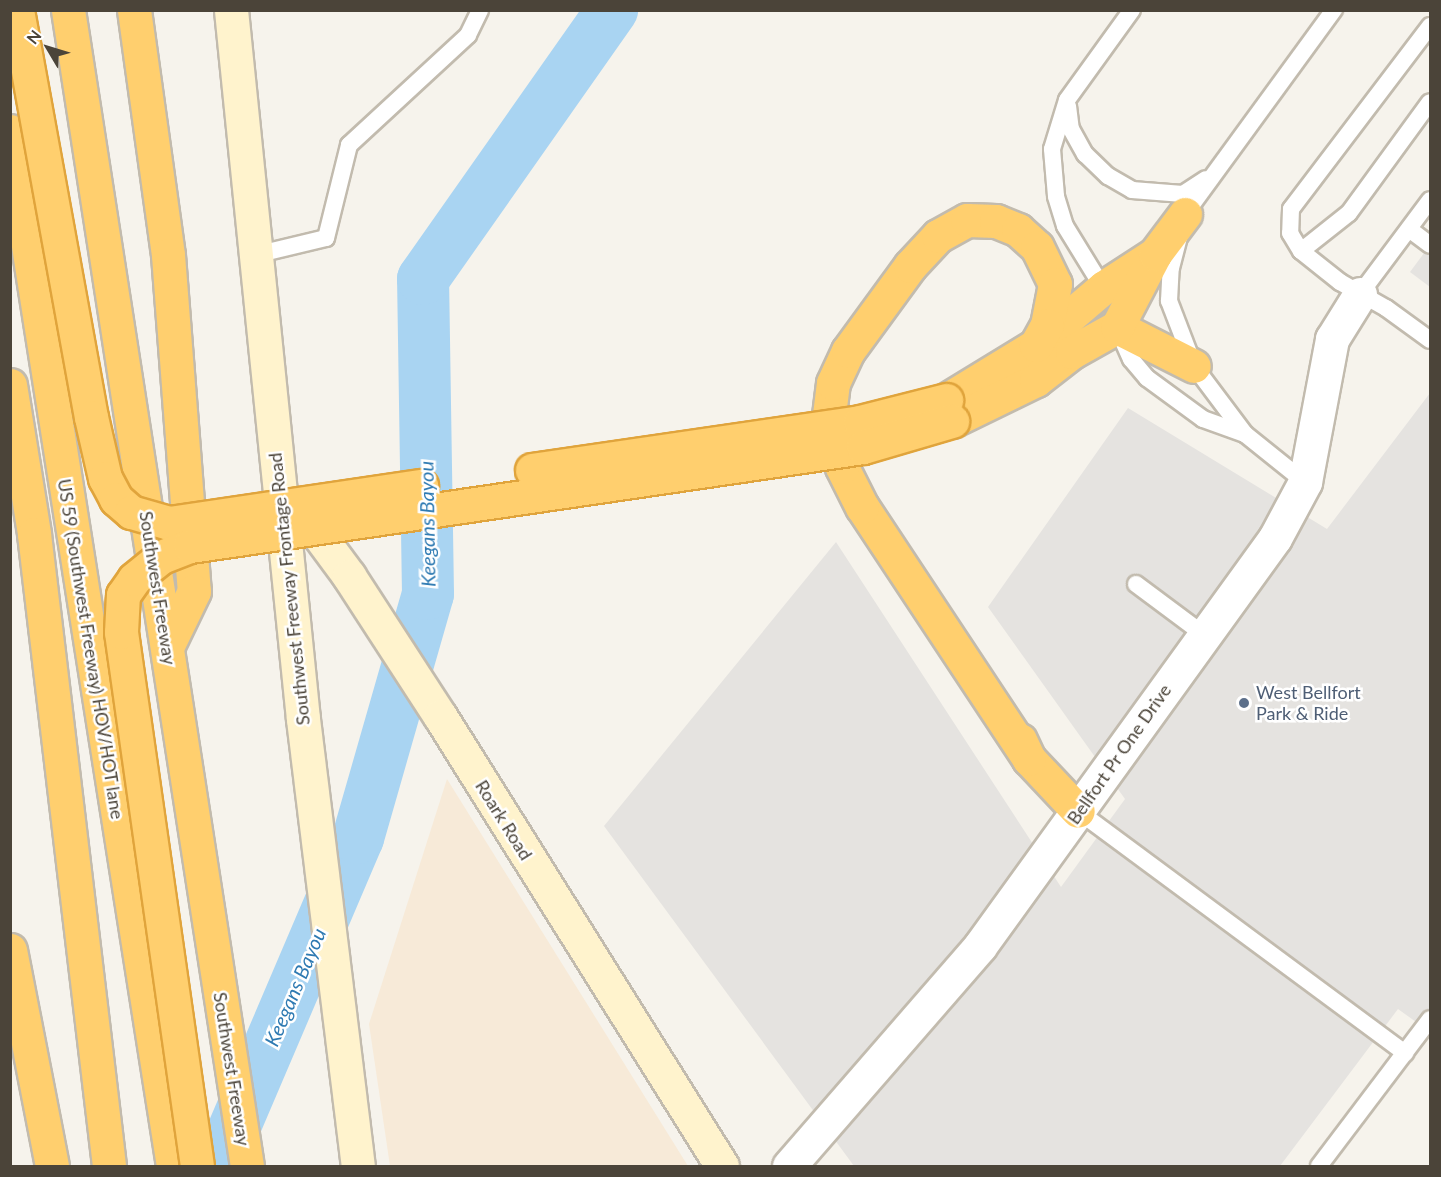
<!DOCTYPE html>
<style>
body{margin:0}
#map{position:relative;width:1441px;height:1177px;overflow:hidden;background:#f6f3ec;font-family:Lato,sans-serif}
div>[style]{position:absolute}
.commercial>*{inset:0;background:#f7ead8}
.parking>*{inset:0;background:#e5e3e0}
.river>*{height:52px;margin:-26px;padding:0 26px;transform-origin:26px;border-radius:26px;background:#a9d4f2}
.roads{filter:drop-shadow(2px 0 #c2bbae) drop-shadow(-2px 0 #c2bbae) drop-shadow(0 2px #c2bbae) drop-shadow(0 -2px #c2bbae)}
.lane>*{height:16px;margin:-8px;padding:0 8px;transform-origin:8px;border-radius:8px;background:#fff}
.street>*{height:33px;margin:-16.5px;padding:0 16.5px;transform-origin:16.5px;border-radius:16.5px;background:#fff}
.secondary>*{height:33px;margin:-16.5px;padding:0 16.5px;transform-origin:16.5px;border-radius:16.5px;background:#fff3cd}
.highway>*{height:33px;margin:-16.5px;padding:0 16.5px;transform-origin:16.5px;border-radius:16.5px;background:#ffcf6e}
.bridges{filter:drop-shadow(2px 0 #e0a43c) drop-shadow(-2px 0 #e0a43c) drop-shadow(0 2px #e0a43c) drop-shadow(0 -2px #e0a43c)}
.highway-bridge>*{height:33px;margin:-16.5px;padding:0 16.5px;transform-origin:16.5px;border-radius:16.5px;background:#ffcf6e}
.dots>*{width:16px;height:16px;translate:-50% -50%;box-sizing:border-box;border:3px solid #fff;border-radius:50%}
span{translate:-50% -50%;white-space:nowrap;text-align:center;line-height:1.15;-webkit-text-stroke:5px #fff;paint-order:stroke}
.street-label{font-size:18px;color:#4b4439}
.service-label{font-size:18px;color:#4e5e75}
.left{translate:0 -50%;text-align:left}
.water-label{font-size:20px;color:#2e7ab2;font-style:italic}
.frame{position:absolute;inset:0;border:12px solid #4b4439;pointer-events:none}
.north{position:absolute;left:18px;top:18px;width:60px;height:60px;-webkit-text-stroke:4px #fff;paint-order:stroke;rotate:308deg;font-size:16px;font-weight:700;line-height:24px;text-align:center;color:#4b4439}
.north::after{content:'';display:block;margin:auto;width:21px;height:27px;background:#4b4439;clip-path:polygon(50% 0,100% 100%,50% 72%,0 100%)}
</style>
<div id="map">
<div class="commercial">
<i style="clip-path:polygon(447px 779px,688px 1166px,390px 1166px,369px 1024px)"></i>
</div>
<div class="parking">
<i style="clip-path:polygon(1430px 245px,1430px 287px,1410px 272px)"></i>
<i style="clip-path:polygon(1430px 393px,1430px 1032px,1398px 1009px,1280px 1166px,854px 1166px,604px 826px,836px 542px,1061px 887px,1125px 799px,988px 607px,1128px 408px,1327px 529px)"></i>
</div>
<div class="river">
<i style="left:218px;top:1166px;width:357px;rotate:-66.9deg"></i>
<i style="left:358px;top:838px;width:254px;rotate:-74deg"></i>
<i style="left:428px;top:594px;width:315px;rotate:-90.9deg"></i>
<i style="left:423px;top:279px;width:329px;rotate:-54.9deg"></i>
</div>
<div class="roads">
<div class="lane">
<i style="left:1430px;top:26px;width:230px;rotate:127.2deg"></i>
<i style="left:1291px;top:209px;width:24px;rotate:92deg"></i>
<i style="left:1290px;top:233px;width:21px;rotate:59deg"></i>
<i style="left:1301px;top:251px;width:50px;rotate:38.5deg"></i>
<i style="left:1340px;top:282px;width:53px;rotate:29.5deg"></i>
<i style="left:1386px;top:308px;width:54px;rotate:36deg"></i>
<i style="left:1068px;top:106px;width:23px;rotate:83deg"></i>
<i style="left:1071px;top:129px;width:29px;rotate:61deg"></i>
<i style="left:1085px;top:154px;width:32px;rotate:44deg"></i>
<i style="left:1108px;top:176px;width:28px;rotate:30deg"></i>
<i style="left:1132px;top:190px;width:51px;rotate:4.5deg"></i>
<i style="left:1183px;top:194px;width:27px;rotate:-33deg"></i>
<i style="left:1409px;top:229px;width:26px;rotate:37deg"></i>
<i style="left:1301px;top:251px;width:61px;rotate:-38.4deg"></i>
<i style="left:1349px;top:213px;width:137px;rotate:-53.9deg"></i>
<i style="left:255px;top:255px;width:73px;rotate:-13.5deg"></i>
<i style="left:326px;top:238px;width:96px;rotate:-76.1deg"></i>
<i style="left:349px;top:145px;width:162px;rotate:-42.7deg"></i>
<i style="left:468px;top:35px;width:28px;rotate:-64deg"></i>
<i style="left:1105px;top:291px;width:76px;rotate:-121.6deg"></i>
<i style="left:1065px;top:226px;width:31px;rotate:-107deg"></i>
<i style="left:1056px;top:196px;width:47px;rotate:-94.9deg"></i>
<i style="left:1052px;top:149px;width:51px;rotate:-73deg"></i>
<i style="left:1067px;top:100px;width:111px;rotate:-54.2deg"></i>
<i style="left:1360px;top:294px;width:117px;rotate:-53.3deg"></i>
<i style="left:1118px;top:330px;width:32px;rotate:66deg"></i>
<i style="left:1131px;top:359px;width:25px;rotate:50deg"></i>
<i style="left:1147px;top:378px;width:69px;rotate:36.2deg"></i>
<i style="left:1203px;top:419px;width:45px;rotate:19.7deg"></i>
<i style="left:1245px;top:434px;width:77px;rotate:38.7deg"></i>
<i style="left:1245px;top:434px;width:85px;rotate:-126.9deg"></i>
<i style="left:1194px;top:366px;width:70px;rotate:-111deg"></i>
<i style="left:1169px;top:301px;width:33px;rotate:-87deg"></i>
<i style="left:1171px;top:268px;width:56px;rotate:-75.5deg"></i>
<i style="left:1185px;top:214px;width:253px;rotate:-53.9deg"></i>
<i style="left:1136px;top:584px;width:84px;rotate:36.7deg"></i>
<i style="left:1078px;top:811px;width:407px;rotate:36.5deg"></i>
<i style="left:1319px;top:1166px;width:184px;rotate:-52.9deg"></i>
</div>
<div class="street">
<i style="left:789px;top:1166px;width:291px;rotate:-49deg"></i>
<i style="left:980px;top:946px;width:503px;rotate:-54.13deg"></i>
<i style="left:1275px;top:538px;width:64px;rotate:-61.8deg"></i>
<i style="left:1305px;top:482px;width:146px;rotate:-79.3deg"></i>
<i style="left:1332px;top:339px;width:53px;rotate:-58.1deg"></i>
</div>
<div class="secondary">
<i style="left:231px;top:10px;width:713px;rotate:84.2deg"></i>
<i style="left:303px;top:719px;width:450px;rotate:83deg"></i>
<i style="left:298px;top:507px;width:86px;rotate:53.5deg"></i>
<i style="left:349px;top:576px;width:167px;rotate:57deg"></i>
<i style="left:440px;top:716px;width:531px;rotate:57.93deg"></i>
</div>
<div class="highway">
<i style="left:68px;top:10px;width:1170px;rotate:81.2deg"></i>
<i style="left:134px;top:10px;width:247px;rotate:82.1deg"></i>
<i style="left:168px;top:255px;width:337px;rotate:85.6deg"></i>
<i style="left:194px;top:591px;width:62px;rotate:115.7deg"></i>
<i style="left:10px;top:131px;width:1048px;rotate:81.05deg"></i>
<i style="left:1117px;top:327px;width:86px;rotate:26.9deg"></i>
<i style="left:10px;top:385px;width:151px;rotate:80.8deg"></i>
<i style="left:34px;top:534px;width:636px;rotate:83.23deg"></i>
<i style="left:946px;top:400px;width:105px;rotate:-31.4deg"></i>
<i style="left:1036px;top:345px;width:89px;rotate:-40.5deg"></i>
<i style="left:1104px;top:287px;width:61px;rotate:-32.9deg"></i>
<i style="left:952px;top:421px;width:93px;rotate:-26deg"></i>
<i style="left:1036px;top:380px;width:46px;rotate:-37.9deg"></i>
<i style="left:1072px;top:352px;width:51px;rotate:-29.1deg"></i>
<i style="left:1117px;top:327px;width:82px;rotate:-62.5deg"></i>
<i style="left:1155px;top:254px;width:50px;rotate:-53.1deg"></i>
<i style="left:1020px;top:740px;width:21px;rotate:65deg"></i>
<i style="left:1029px;top:759px;width:71px;rotate:46.7deg"></i>
<i style="left:1029px;top:759px;width:302px;rotate:-123.5deg"></i>
<i style="left:862px;top:507px;width:45px;rotate:-116.6deg"></i>
<i style="left:842px;top:467px;width:46px;rotate:-107.7deg"></i>
<i style="left:828px;top:423px;width:40px;rotate:-82.9deg"></i>
<i style="left:833px;top:383px;width:35px;rotate:-65deg"></i>
<i style="left:848px;top:351px;width:105px;rotate:-53.9deg"></i>
<i style="left:910px;top:266px;width:41px;rotate:-47deg"></i>
<i style="left:938px;top:236px;width:33px;rotate:-29deg"></i>
<i style="left:967px;top:220px;width:29px;rotate:2deg"></i>
<i style="left:996px;top:221px;width:24px;rotate:22deg"></i>
<i style="left:1018px;top:230px;width:25px;rotate:42deg"></i>
<i style="left:1037px;top:247px;width:41px;rotate:64.1deg"></i>
<i style="left:1055px;top:284px;width:42px;rotate:101deg"></i>
<i style="left:1047px;top:325px;width:23px;rotate:119deg"></i>
<i style="left:10px;top:950px;width:220px;rotate:79deg"></i>
</div>
</div>
<div class="bridges">
<div class="highway-bridge">
<i style="left:17px;top:10px;width:414px;rotate:79.7deg"></i>
<i style="left:91px;top:417px;width:63px;rotate:77.1deg"></i>
<i style="left:105px;top:478px;width:24px;rotate:62deg"></i>
<i style="left:116px;top:499px;width:20px;rotate:41deg"></i>
<i style="left:131px;top:512px;width:40px;rotate:16deg"></i>
<i style="left:169px;top:523px;width:255px;rotate:-8.4deg"></i>
<i style="left:532px;top:470px;width:331px;rotate:-8.3deg"></i>
<i style="left:860px;top:422px;width:89px;rotate:-14.3deg"></i>
<i style="left:197px;top:1166px;width:539px;rotate:-98.1deg"></i>
<i style="left:121px;top:632px;width:37px;rotate:-87deg"></i>
<i style="left:123px;top:595px;width:19px;rotate:-55deg"></i>
<i style="left:134px;top:579px;width:35px;rotate:-39deg"></i>
<i style="left:161px;top:557px;width:31px;rotate:-21deg"></i>
<i style="left:190px;top:546px;width:680px;rotate:-8.37deg"></i>
<i style="left:863px;top:447px;width:93px;rotate:-16.3deg"></i>
</div>
</div>
<div class="dots">
<i style="left:1244px;top:703px;background:#5c6f8a"></i>
</div>
<div class="street-label">
<span style="left:158px;top:588px;rotate:81deg">Southwest Freeway</span>
<span style="left:289px;top:589px;rotate:-96deg">Southwest Freeway Frontage Road</span>
<span style="left:91px;top:649px;rotate:81deg">US 59 (Southwest Freeway) HOV/HOT lane</span>
<span style="left:1119px;top:754px;rotate:-55deg">Bellfort Pr One Drive</span>
<span style="left:504px;top:820px;rotate:58deg">Roark Road</span>
<span style="left:232px;top:1069px;rotate:81deg">Southwest Freeway</span>
</div>
<div class="service-label">
<span class="left" style="left:1256px;top:703px">West Bellfort<br>Park &amp; Ride</span>
</div>
<div class="water-label">
<span style="left:427px;top:524px;rotate:-91deg">Keegans Bayou</span>
<span style="left:295px;top:987px;rotate:-67deg">Keegans Bayou</span>
</div>
<div class="frame"></div>
<div class="north">N</div>
</div>
